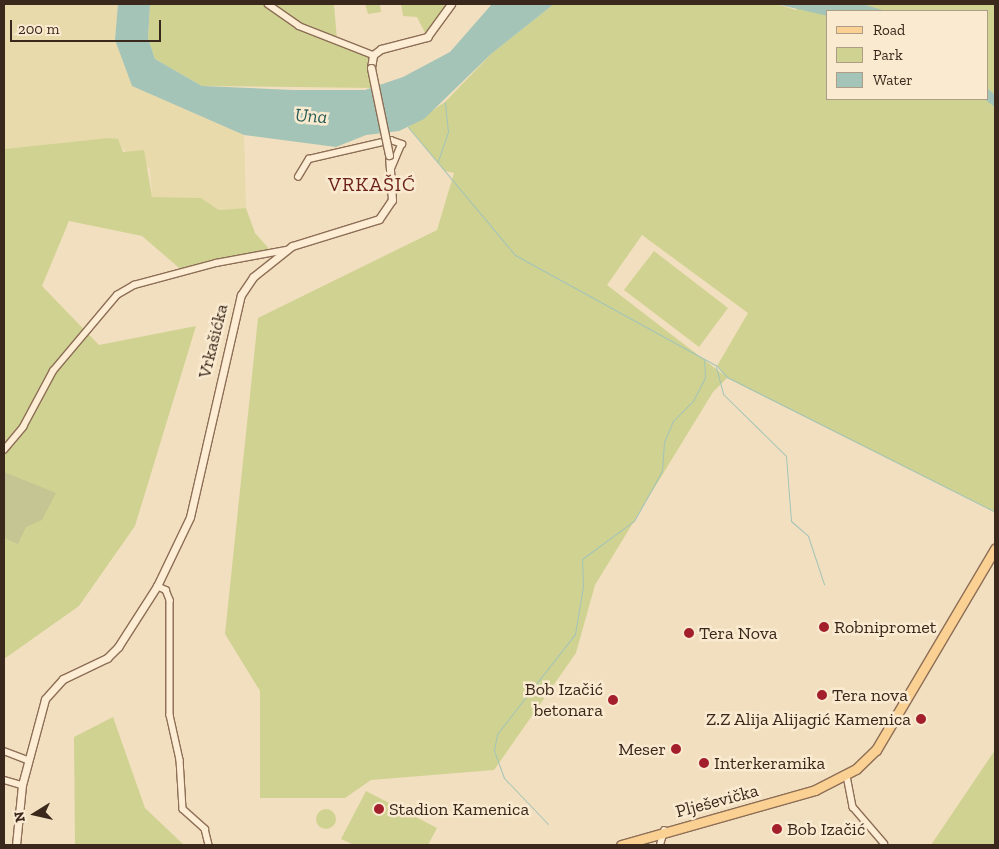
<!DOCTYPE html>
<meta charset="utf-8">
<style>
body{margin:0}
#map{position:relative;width:999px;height:849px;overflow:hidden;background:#f2dfbf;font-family:"Zilla Slab",serif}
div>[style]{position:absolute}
.farmland>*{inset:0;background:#e9daac}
.green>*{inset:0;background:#d0d292}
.round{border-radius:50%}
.cemetery>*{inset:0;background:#c4c592}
.water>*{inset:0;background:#a3c4b7}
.stream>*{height:1px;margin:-0.5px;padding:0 0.5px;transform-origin:0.5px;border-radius:0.5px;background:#a3c4b7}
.roads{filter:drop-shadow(1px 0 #8d6e56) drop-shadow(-1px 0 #8d6e56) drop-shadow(0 1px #8d6e56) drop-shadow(0 -1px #8d6e56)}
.minor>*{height:5.5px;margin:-2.75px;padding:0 2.75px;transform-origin:2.75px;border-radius:2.75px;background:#fcedd4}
.tertiary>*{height:7px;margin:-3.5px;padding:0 3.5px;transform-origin:3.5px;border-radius:3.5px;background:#fcedd4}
.primary>*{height:9px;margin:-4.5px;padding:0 4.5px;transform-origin:4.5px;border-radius:4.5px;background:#fad193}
.bridges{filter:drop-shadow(1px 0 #8d6e56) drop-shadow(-1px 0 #8d6e56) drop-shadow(0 1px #8d6e56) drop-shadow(0 -1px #8d6e56)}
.tertiary-bridge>*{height:7px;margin:-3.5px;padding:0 3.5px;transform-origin:3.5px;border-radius:3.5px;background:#fcedd4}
.dots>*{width:14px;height:14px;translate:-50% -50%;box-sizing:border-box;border:2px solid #f9ead0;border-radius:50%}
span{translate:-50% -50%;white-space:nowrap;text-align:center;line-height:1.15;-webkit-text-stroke:5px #f9ead0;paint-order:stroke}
.street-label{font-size:18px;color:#3b281c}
.poi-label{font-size:18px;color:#3b281c}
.left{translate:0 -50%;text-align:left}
.right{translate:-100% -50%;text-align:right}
.water-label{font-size:19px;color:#295d55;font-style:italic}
.quarter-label{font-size:20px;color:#6c2116;letter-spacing:1px}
.frame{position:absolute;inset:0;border:5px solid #3b281c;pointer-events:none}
.legend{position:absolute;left:826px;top:10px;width:162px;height:90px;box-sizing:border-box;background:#f9ead0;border:1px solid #ad9c88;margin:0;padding:6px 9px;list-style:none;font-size:15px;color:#3b281c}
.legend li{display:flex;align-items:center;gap:10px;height:25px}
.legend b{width:25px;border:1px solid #ad9c88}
.north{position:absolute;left:10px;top:789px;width:50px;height:50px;-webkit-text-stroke:4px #f9ead0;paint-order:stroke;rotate:260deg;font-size:14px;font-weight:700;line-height:20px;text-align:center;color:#3b281c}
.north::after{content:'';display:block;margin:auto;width:18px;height:22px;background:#3b281c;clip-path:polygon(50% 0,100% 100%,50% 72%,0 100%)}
.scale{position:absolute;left:10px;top:20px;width:151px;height:22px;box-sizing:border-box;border:2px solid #3b281c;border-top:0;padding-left:6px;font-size:15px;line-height:18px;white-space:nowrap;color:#3b281c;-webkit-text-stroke:4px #f9ead0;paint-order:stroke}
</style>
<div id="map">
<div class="farmland">
<i style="clip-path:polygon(4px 4px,118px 4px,115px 40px,132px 86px,244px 135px,246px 208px,219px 210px,201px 198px,152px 198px,150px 169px,108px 138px,4px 149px)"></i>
</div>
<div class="green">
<i style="clip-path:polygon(150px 4px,334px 4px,337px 40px,373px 55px,375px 88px,202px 86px,155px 59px,148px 38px)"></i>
<i style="clip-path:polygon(365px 4px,439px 4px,449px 7px,427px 37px,417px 17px,403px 16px,401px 4px,380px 5px,381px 12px,368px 14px)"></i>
<i style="clip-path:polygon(evenodd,554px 4px,776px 4px,796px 10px,799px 4px,995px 4px,995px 512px,727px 378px,713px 392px,595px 585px,576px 653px,494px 770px,371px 780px,345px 798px,260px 798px,260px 691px,225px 634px,258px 318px,437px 230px,454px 173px,445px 171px,408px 127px,445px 102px,491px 54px,554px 4px,828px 11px,988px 11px,988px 99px,828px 99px,828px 11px,554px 4px,642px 235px,748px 313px,717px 366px,724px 375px,607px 285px,642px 235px)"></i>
<i style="clip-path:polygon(108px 138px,118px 139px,123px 152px,144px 150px,152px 197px,201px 198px,219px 210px,246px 208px,255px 233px,271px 251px,184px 272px,142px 236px,69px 221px,42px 286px,99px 345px,196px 326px,135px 526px,79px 606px,4px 659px,4px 149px)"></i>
<i style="clip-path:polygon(654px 251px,728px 308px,699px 347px,624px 290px)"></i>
<i style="clip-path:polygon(113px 717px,145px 808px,184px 845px,75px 845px,74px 737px)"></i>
<i style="clip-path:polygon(995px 750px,995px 845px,931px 845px)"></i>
<i style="clip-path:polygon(366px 791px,437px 828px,428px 845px,354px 845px,341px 839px)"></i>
<i class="round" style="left:316px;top:809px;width:20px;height:20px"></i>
</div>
<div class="cemetery">
<i style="clip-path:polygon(4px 472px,56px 493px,42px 520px,26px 527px,18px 544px,4px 538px)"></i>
</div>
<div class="water">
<i style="clip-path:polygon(118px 4px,150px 4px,148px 38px,155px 59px,202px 86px,293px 90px,365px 90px,403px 77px,450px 52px,492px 4px,554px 4px,491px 54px,424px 119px,399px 131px,366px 135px,336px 147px,244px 135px,132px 86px,115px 40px)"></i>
<i style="clip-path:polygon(776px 4px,862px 4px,886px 11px,828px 11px,828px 16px)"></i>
<i style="clip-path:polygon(988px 89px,995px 95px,995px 107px,984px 99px,988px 99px)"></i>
</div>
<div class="stream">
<i style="left:408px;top:127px;width:167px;rotate:50.1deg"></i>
<i style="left:515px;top:255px;width:230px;rotate:28.8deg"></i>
<i style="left:717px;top:366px;width:15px;rotate:48deg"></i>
<i style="left:727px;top:377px;width:300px;rotate:26.7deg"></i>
<i style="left:438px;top:161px;width:31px;rotate:-71deg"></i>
<i style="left:448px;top:132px;width:30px;rotate:-96deg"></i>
<i style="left:716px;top:367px;width:28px;rotate:75deg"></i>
<i style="left:723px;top:394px;width:88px;rotate:44.5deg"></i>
<i style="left:786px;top:456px;width:65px;rotate:85.6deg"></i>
<i style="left:791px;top:521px;width:23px;rotate:41deg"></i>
<i style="left:808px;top:536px;width:51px;rotate:71.6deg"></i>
<i style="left:548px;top:824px;width:64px;rotate:-133.7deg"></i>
<i style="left:504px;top:778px;width:30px;rotate:-110deg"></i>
<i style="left:494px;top:750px;width:16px;rotate:-79deg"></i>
<i style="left:497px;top:734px;width:127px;rotate:-52deg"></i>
<i style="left:575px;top:634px;width:49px;rotate:-80.5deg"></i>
<i style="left:583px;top:586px;width:27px;rotate:-92deg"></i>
<i style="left:582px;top:559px;width:64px;rotate:-36.2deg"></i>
<i style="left:634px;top:521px;width:57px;rotate:-60.8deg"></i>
<i style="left:662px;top:471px;width:29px;rotate:-86deg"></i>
<i style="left:664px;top:442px;width:23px;rotate:-67deg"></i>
<i style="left:673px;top:421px;width:28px;rotate:-45deg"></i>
<i style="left:693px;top:401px;width:27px;rotate:-63deg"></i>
<i style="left:705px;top:377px;width:17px;rotate:-93deg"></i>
</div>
<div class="roads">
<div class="minor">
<i style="left:268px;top:4px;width:38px;rotate:35deg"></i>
<i style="left:299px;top:26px;width:79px;rotate:21.4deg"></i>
<i style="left:298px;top:177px;width:21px;rotate:-59deg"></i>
<i style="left:309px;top:159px;width:84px;rotate:-13deg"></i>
<i style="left:391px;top:140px;width:12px;rotate:20deg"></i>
<i style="left:402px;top:144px;width:26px;rotate:113deg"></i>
<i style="left:4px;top:450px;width:30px;rotate:-50deg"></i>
<i style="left:23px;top:427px;width:64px;rotate:-61.8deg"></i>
<i style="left:53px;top:371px;width:99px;rotate:-49.9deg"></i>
<i style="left:117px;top:295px;width:20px;rotate:-30deg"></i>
<i style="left:134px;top:285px;width:85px;rotate:-15deg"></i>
<i style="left:216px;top:263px;width:71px;rotate:-10.5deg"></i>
<i style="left:157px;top:586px;width:10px;rotate:24deg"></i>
<i style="left:166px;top:590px;width:11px;rotate:68deg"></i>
<i style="left:170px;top:600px;width:115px;rotate:90deg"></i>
<i style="left:170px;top:715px;width:46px;rotate:77.5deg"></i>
<i style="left:180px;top:760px;width:49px;rotate:86.5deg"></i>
<i style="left:183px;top:809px;width:30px;rotate:42deg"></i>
<i style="left:205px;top:829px;width:16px;rotate:76deg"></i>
<i style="left:4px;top:751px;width:25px;rotate:21deg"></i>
<i style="left:847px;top:776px;width:32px;rotate:79deg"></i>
<i style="left:853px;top:807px;width:48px;rotate:49.3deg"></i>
<i style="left:4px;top:780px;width:19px;rotate:16deg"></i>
<i style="left:660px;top:845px;width:15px;rotate:-74deg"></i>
</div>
<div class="tertiary">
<i style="left:371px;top:68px;width:13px;rotate:-81deg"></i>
<i style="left:373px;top:55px;width:10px;rotate:-37deg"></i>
<i style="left:381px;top:49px;width:48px;rotate:-14.6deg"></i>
<i style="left:427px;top:37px;width:41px;rotate:-54deg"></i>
<i style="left:16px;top:845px;width:60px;rotate:-84.3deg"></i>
<i style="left:22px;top:785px;width:89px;rotate:-75deg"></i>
<i style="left:45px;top:699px;width:27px;rotate:-48deg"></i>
<i style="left:63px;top:679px;width:49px;rotate:-25.5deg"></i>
<i style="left:107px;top:658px;width:16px;rotate:-45deg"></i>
<i style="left:118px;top:647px;width:72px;rotate:-57.4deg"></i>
<i style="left:157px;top:586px;width:76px;rotate:-64.4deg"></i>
<i style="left:190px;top:517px;width:228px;rotate:-77.1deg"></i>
<i style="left:241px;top:295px;width:22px;rotate:-56deg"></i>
<i style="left:253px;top:277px;width:50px;rotate:-38.5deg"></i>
<i style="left:292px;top:246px;width:91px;rotate:-17.2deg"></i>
<i style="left:379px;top:219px;width:23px;rotate:-56deg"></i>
<i style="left:392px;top:200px;width:45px;rotate:-93.8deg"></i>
</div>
<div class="primary">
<i style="left:621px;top:845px;width:202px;rotate:-15.8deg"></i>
<i style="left:815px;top:790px;width:46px;rotate:-27.1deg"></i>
<i style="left:856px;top:769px;width:28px;rotate:-44deg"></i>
<i style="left:876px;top:750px;width:234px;rotate:-59.4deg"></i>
</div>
</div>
<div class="bridges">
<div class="tertiary-bridge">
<i style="left:371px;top:68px;width:89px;rotate:78.3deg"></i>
</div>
</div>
<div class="dots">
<i style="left:824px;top:627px;background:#a21f2b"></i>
<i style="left:689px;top:633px;background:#a21f2b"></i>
<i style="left:822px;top:695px;background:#a21f2b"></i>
<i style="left:613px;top:700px;background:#a21f2b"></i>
<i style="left:921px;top:719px;background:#a21f2b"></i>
<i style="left:676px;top:749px;background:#a21f2b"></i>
<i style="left:704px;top:763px;background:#a21f2b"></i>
<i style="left:379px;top:809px;background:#a21f2b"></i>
<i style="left:777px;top:829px;background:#a21f2b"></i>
</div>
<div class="street-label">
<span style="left:213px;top:341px;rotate:-76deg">Vrkašićka</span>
<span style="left:717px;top:801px;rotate:-15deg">Plješevička</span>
</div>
<div class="poi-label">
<span class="left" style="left:834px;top:627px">Robnipromet</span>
<span class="left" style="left:699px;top:633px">Tera Nova</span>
<span class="right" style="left:603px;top:700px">Bob Izačić<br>betonara</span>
<span class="left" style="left:832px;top:695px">Tera nova</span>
<span class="right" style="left:911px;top:719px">Z.Z Alija Alijagić Kamenica</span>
<span class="right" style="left:666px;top:749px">Meser</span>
<span class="left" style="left:714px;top:763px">Interkeramika</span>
<span class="left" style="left:389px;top:809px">Stadion Kamenica</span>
<span class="left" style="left:787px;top:829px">Bob Izačić</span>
</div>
<div class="water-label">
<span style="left:311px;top:116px;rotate:4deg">Una</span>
</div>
<div class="quarter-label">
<span style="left:372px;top:184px">VRKAŠIĆ</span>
</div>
<div class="frame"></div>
<ul class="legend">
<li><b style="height:6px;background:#fad193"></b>Road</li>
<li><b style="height:14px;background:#d0d292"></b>Park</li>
<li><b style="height:14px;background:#a3c4b7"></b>Water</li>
</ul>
<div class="north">N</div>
<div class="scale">200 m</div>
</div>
